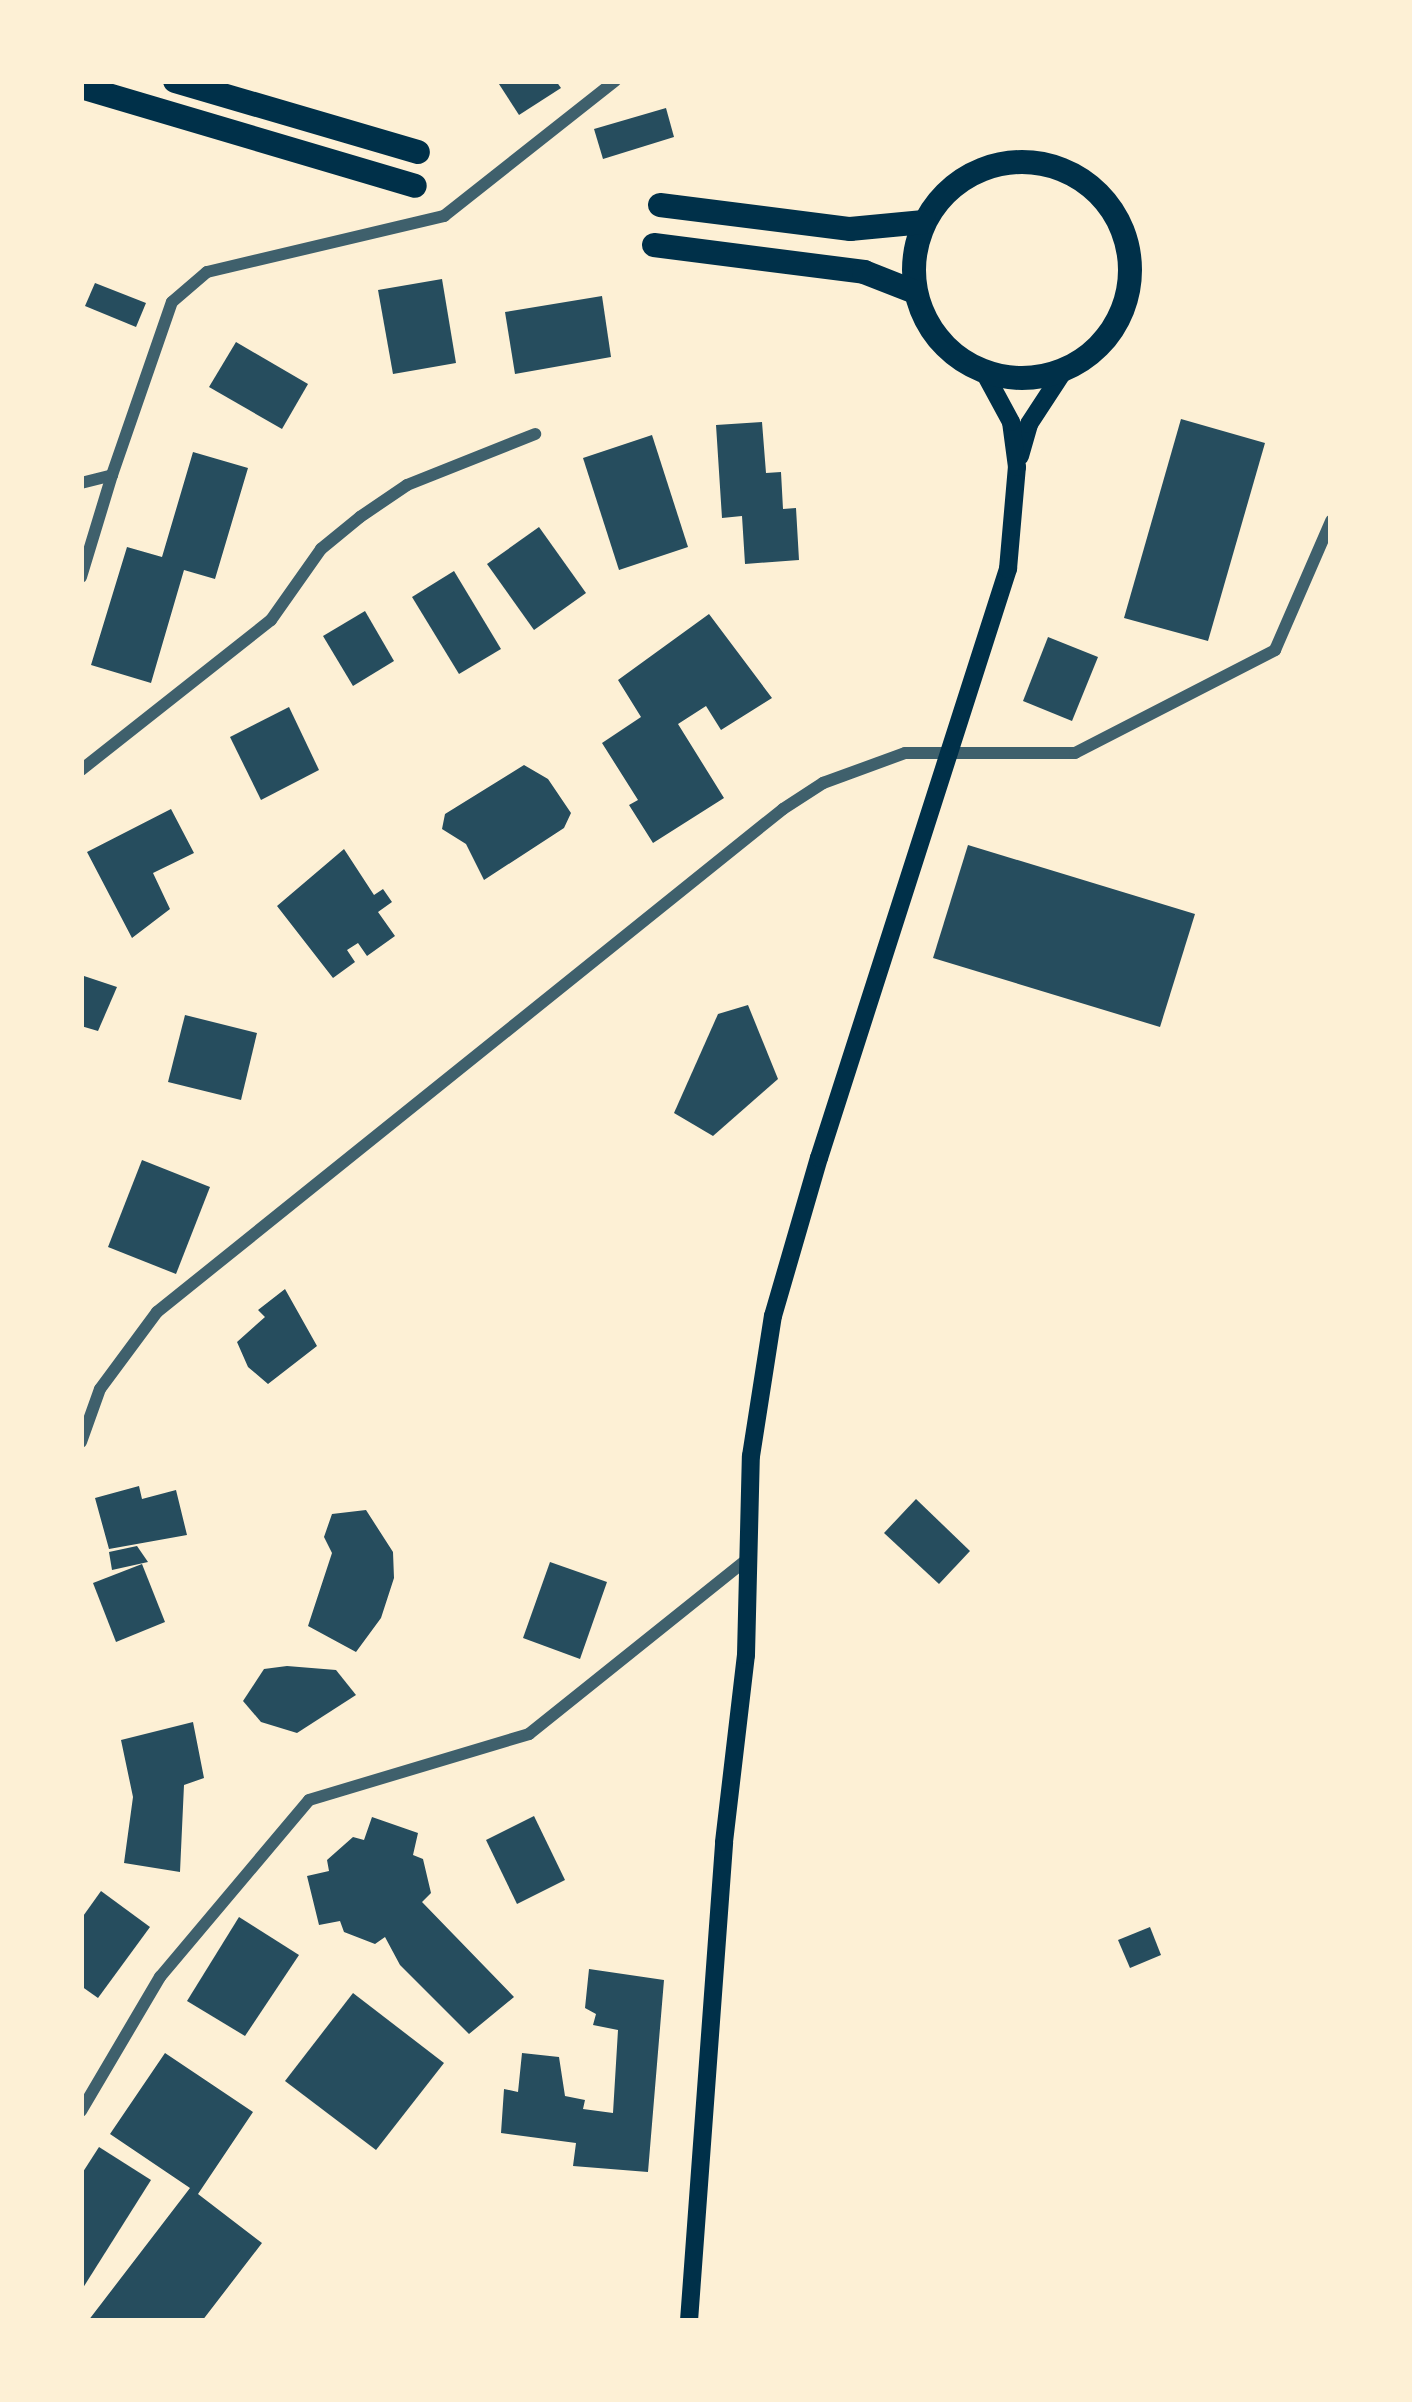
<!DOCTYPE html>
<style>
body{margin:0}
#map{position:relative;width:1412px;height:2402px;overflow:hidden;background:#fdf0d5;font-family:"DejaVu Sans",sans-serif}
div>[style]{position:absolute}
.building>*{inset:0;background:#264d5e}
.minor>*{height:12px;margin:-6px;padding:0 6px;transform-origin:6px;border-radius:6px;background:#3f606c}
.secondary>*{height:18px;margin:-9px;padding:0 9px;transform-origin:9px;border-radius:9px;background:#003049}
.trunk>*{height:24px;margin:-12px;padding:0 12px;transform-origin:12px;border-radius:12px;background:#003049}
.trunk>.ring{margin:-12px;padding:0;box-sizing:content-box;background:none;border:24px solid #003049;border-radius:50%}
span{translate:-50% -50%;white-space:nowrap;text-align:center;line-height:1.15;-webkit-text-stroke:9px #fdf0d5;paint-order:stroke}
.frame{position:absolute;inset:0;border:84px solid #fdf0d5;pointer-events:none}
</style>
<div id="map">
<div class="building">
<i style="clip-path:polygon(497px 81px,556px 81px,561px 88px,519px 115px)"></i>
<i style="clip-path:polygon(666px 108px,674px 137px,603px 159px,594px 129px)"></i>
<i style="clip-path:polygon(442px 279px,456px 363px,393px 374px,378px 290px)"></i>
<i style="clip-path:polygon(95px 283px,146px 303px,136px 327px,85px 306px)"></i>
<i style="clip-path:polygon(602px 296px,611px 357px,515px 374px,505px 312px)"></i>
<i style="clip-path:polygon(236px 342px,308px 384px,282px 429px,209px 387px)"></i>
<i style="clip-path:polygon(1181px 419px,1265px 443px,1208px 641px,1124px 618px)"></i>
<i style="clip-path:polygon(762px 422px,766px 473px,781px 472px,783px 509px,796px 508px,799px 560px,745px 564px,742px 516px,722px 518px,716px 425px)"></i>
<i style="clip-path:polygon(652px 435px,688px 547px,619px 570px,583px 458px)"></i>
<i style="clip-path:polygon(193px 452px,248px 468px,215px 579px,184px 570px,151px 683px,91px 665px,127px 547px,162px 557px)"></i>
<i style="clip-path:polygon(539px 527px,586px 593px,534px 630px,487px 564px)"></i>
<i style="clip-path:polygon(454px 571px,501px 649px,459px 674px,412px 597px)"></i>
<i style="clip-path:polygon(365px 611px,394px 661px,353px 686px,323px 636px)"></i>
<i style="clip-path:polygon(709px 614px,772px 698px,721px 730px,706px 706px,678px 724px,724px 798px,653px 843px,629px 805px,638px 800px,602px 743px,641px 717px,618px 680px)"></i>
<i style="clip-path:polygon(1048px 637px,1098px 657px,1072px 721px,1023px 701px)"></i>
<i style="clip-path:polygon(289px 707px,319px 770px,261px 800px,230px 737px)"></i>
<i style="clip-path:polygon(524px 765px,548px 779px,571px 813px,564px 828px,484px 880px,466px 844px,442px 829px,445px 814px)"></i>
<i style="clip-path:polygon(171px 809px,194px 853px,153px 873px,170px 909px,132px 938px,87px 852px)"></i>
<i style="clip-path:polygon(968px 845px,1195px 914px,1160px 1027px,933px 958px)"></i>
<i style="clip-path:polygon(344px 849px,374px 895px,383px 889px,392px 902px,378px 912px,395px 936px,367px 956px,358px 943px,347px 950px,355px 962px,333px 978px,277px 906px)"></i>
<i style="clip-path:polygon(81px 975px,117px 987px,98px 1031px,81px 1026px)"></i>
<i style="clip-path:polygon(748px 1005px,778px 1079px,713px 1136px,674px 1113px,718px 1014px)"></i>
<i style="clip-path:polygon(185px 1015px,257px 1033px,241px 1100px,168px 1082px)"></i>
<i style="clip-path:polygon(142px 1160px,210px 1187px,176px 1274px,108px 1247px)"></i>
<i style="clip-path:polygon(285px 1289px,317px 1346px,268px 1384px,248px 1367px,237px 1342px,265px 1317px,258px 1310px)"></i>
<i style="clip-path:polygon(139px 1486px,142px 1499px,176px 1490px,187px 1535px,109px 1549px,95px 1498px)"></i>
<i style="clip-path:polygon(916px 1499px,970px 1551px,939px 1584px,884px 1533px)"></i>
<i style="clip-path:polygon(366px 1510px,393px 1552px,394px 1578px,381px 1618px,356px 1652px,308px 1626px,332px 1553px,324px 1537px,332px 1514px)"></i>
<i style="clip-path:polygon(137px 1546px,148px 1562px,112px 1570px,109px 1552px)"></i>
<i style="clip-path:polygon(550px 1562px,607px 1582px,580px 1659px,523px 1638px)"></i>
<i style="clip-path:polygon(142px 1564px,165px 1622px,116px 1642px,93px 1583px)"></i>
<i style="clip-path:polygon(287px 1666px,336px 1670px,356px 1695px,297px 1733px,261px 1722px,243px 1701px,264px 1669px)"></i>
<i style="clip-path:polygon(193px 1722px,204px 1778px,184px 1785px,180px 1872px,124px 1863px,133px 1797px,121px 1740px)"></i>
<i style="clip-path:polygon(534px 1816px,565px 1880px,517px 1904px,486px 1840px)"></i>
<i style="clip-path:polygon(372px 1817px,418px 1833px,413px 1855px,423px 1859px,431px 1893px,422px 1902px,514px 1997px,469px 2034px,400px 1965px,385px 1937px,375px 1944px,344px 1932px,340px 1921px,319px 1925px,307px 1876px,329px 1871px,327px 1860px,353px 1837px,364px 1840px)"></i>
<i style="clip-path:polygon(101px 1891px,150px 1927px,98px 1998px,81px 1986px,81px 1919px)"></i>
<i style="clip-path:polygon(239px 1917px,299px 1955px,245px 2036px,187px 2001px)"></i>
<i style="clip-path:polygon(1150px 1927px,1161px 1955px,1130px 1968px,1118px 1940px)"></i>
<i style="clip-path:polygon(589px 1969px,664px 1980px,648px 2172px,573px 2166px,576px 2143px,501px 2133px,504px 2089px,518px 2092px,522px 2053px,559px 2057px,565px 2096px,585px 2100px,583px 2109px,613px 2113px,618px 2030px,593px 2025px,596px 2014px,585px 2008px)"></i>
<i style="clip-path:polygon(353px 1993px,444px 2063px,376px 2150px,285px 2081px)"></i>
<i style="clip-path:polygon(165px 2053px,253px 2112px,198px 2194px,262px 2243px,202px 2321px,88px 2321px,190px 2188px,110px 2134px)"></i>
<i style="clip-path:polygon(99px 2147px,151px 2180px,81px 2291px,81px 2175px)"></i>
</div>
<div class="minor">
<i style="left:81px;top:483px;width:32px;rotate:-14deg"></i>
<i style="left:112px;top:475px;width:183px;rotate:-70.9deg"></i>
<i style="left:172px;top:302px;width:46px;rotate:-40.6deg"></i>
<i style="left:207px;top:272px;width:244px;rotate:-13.3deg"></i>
<i style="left:444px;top:216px;width:218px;rotate:-38.3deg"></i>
<i style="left:81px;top:577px;width:107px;rotate:-73.1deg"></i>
<i style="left:81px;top:770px;width:242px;rotate:-38.3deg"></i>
<i style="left:271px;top:620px;width:87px;rotate:-54.8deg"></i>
<i style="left:321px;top:549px;width:50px;rotate:-39.4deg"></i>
<i style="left:360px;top:517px;width:57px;rotate:-34.2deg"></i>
<i style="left:407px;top:485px;width:138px;rotate:-21.7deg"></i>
<i style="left:81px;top:1442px;width:56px;rotate:-70.3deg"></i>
<i style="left:100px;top:1389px;width:96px;rotate:-53.5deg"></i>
<i style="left:157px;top:1312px;width:803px;rotate:-38.78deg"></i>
<i style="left:783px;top:809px;width:48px;rotate:-33deg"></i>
<i style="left:823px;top:783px;width:87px;rotate:-20.1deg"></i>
<i style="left:905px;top:753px;width:170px"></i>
<i style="left:1075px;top:753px;width:225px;rotate:-27.2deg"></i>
<i style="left:1275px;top:650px;width:141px;rotate:-66.5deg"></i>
<i style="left:81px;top:2111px;width:156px;rotate:-59.5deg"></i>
<i style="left:160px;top:1977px;width:231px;rotate:-49.9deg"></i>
<i style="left:309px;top:1800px;width:230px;rotate:-16.7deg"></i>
<i style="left:529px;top:1734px;width:275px;rotate:-38.7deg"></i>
</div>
<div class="secondary">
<i style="left:1020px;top:456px;width:33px;rotate:-74deg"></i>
<i style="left:1029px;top:424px;width:66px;rotate:-56.8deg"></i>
<i style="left:689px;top:2321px;width:480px;rotate:-85.8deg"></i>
<i style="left:724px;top:1842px;width:188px;rotate:-83.3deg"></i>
<i style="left:746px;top:1655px;width:199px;rotate:-88.6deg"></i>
<i style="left:751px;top:1456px;width:142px;rotate:-81.1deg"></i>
<i style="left:773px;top:1316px;width:165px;rotate:-73.8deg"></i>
<i style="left:819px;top:1158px;width:619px;rotate:-72.21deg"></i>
<i style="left:1008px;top:569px;width:102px;rotate:-85deg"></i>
<i style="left:1017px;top:467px;width:45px;rotate:-97.6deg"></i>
<i style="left:1011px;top:422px;width:57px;rotate:-118.4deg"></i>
</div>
<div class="trunk">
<i style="left:175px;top:81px;width:253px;rotate:16.3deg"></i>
<i style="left:81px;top:87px;width:348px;rotate:16.5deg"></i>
<i class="ring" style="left:914px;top:162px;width:192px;height:192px"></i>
<i style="left:660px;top:205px;width:192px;rotate:7.2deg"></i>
<i style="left:850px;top:229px;width:74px;rotate:-5.4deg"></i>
<i style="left:654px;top:245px;width:212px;rotate:7.3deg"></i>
<i style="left:864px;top:272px;width:55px;rotate:21.4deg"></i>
</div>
<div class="frame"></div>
</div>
